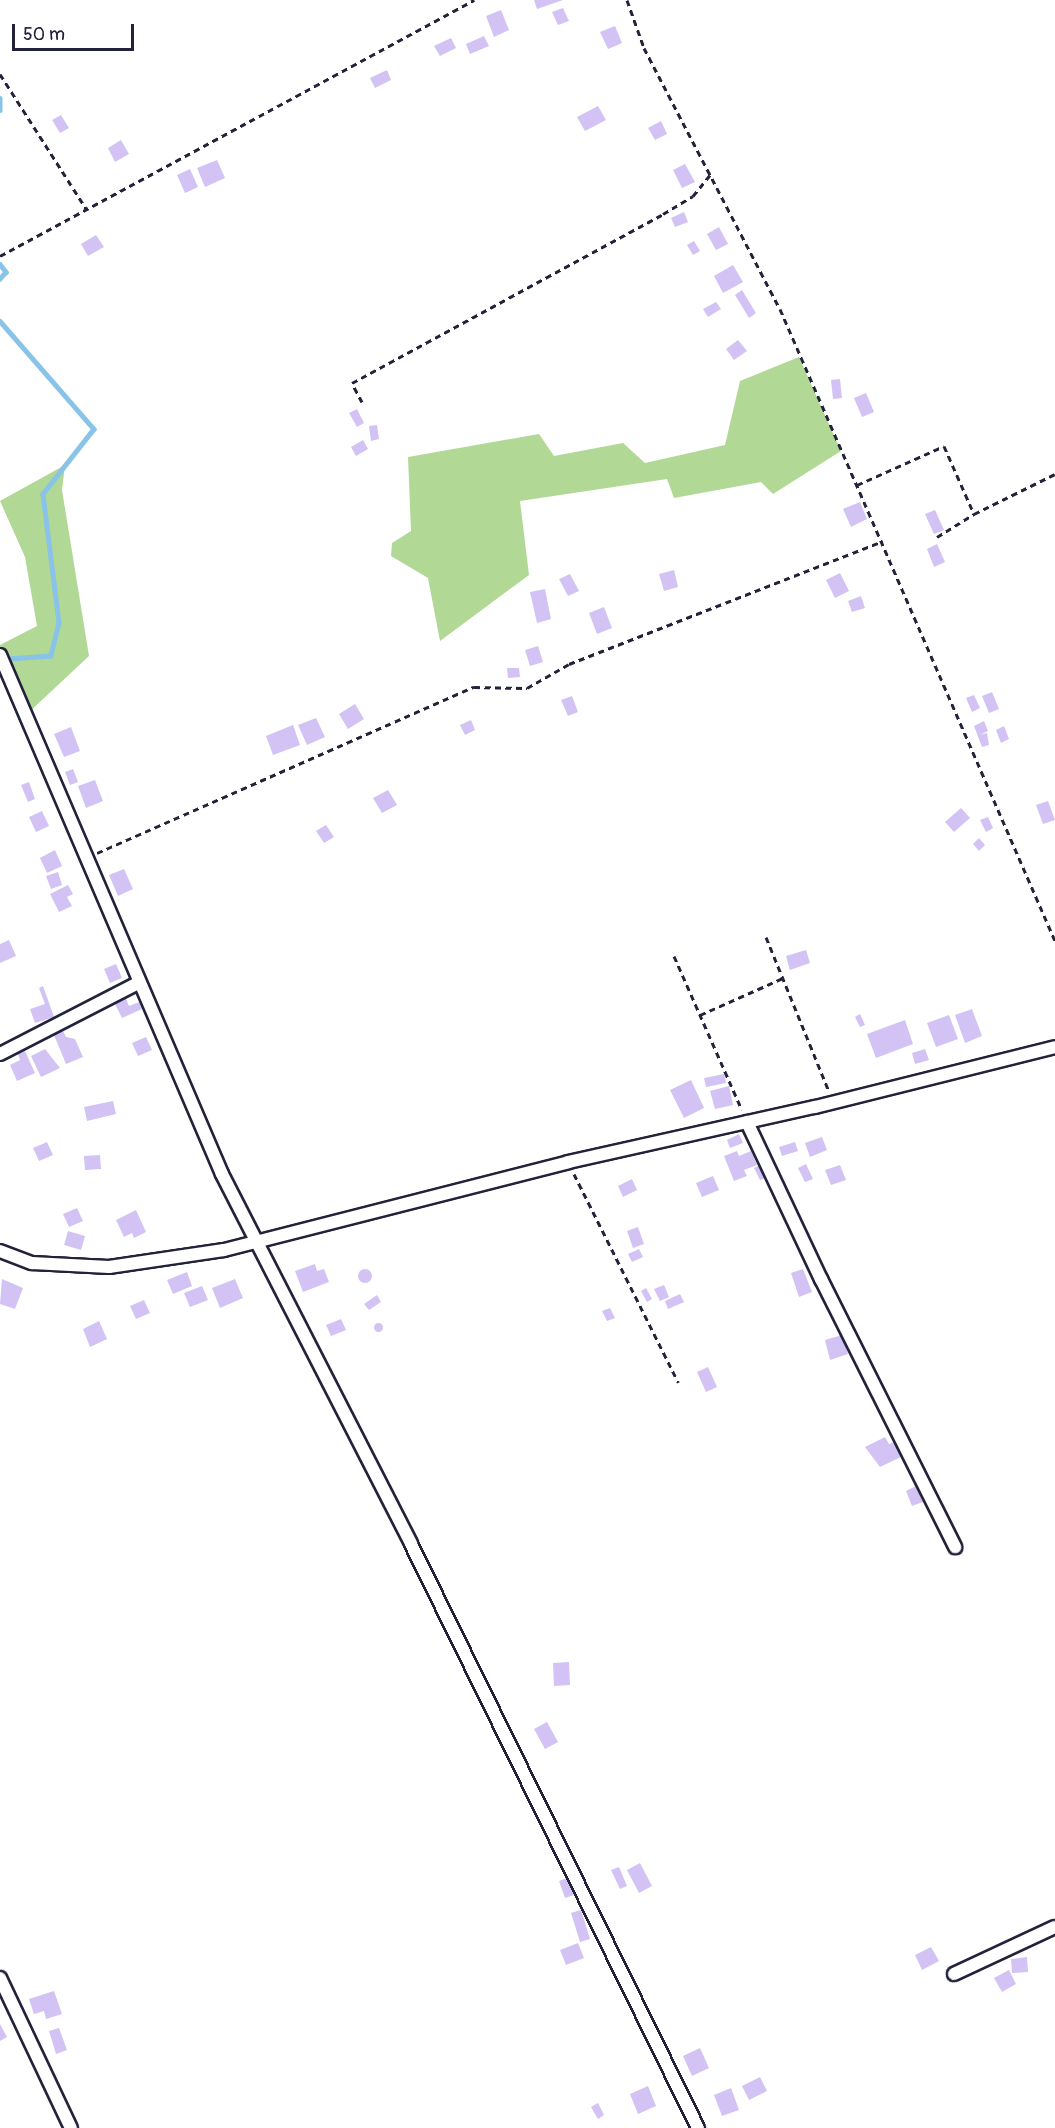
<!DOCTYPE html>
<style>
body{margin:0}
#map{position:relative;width:1055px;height:2128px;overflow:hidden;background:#fff;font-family:Pangolin,sans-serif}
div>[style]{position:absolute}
.green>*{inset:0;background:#b1d894}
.stream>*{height:4.5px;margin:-2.25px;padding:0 2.25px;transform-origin:2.25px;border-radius:2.25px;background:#89c3e8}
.building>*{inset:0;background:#d2c3f4}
.round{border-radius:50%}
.path>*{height:3px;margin-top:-1.5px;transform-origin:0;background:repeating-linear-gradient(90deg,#22223b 0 6px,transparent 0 10.5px)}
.roads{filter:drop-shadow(2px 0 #22223b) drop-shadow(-2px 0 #22223b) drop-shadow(0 2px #22223b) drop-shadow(0 -2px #22223b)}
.minor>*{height:12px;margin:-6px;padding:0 6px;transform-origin:6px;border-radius:6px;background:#fff}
span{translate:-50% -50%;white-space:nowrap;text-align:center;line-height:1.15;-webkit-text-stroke:5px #fff;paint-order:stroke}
.scale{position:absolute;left:12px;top:24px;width:122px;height:27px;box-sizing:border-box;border:3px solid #22223b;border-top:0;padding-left:8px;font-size:18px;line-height:21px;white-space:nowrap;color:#22223b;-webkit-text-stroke:4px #fff;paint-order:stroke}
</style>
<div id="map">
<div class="green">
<i style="clip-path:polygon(799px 357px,841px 451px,773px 494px,761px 482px,674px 498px,667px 479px,520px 501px,529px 575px,440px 641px,428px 578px,391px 556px,392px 543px,411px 531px,408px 457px,539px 434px,554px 456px,623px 443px,645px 463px,725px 445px,740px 381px)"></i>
<i style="clip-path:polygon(65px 465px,62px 490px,89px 656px,26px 715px,0 655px,0 645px,37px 626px,25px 557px,0 501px)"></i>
</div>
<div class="stream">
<i style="left:0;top:98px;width:12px;rotate:90deg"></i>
<i style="left:0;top:264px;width:10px;rotate:53deg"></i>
<i style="left:6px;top:272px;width:9px;rotate:131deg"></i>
<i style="left:0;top:321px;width:143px;rotate:49deg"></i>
<i style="left:94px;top:429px;width:83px;rotate:128.1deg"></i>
<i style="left:43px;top:494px;width:130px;rotate:82.9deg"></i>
<i style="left:59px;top:623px;width:34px;rotate:104deg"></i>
<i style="left:51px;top:656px;width:42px;rotate:175.9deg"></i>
</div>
<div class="building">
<i style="clip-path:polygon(534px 0,563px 0,537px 9px)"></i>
<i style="clip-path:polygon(563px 8px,569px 21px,558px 25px,552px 12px)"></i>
<i style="clip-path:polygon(501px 10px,509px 30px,494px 37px,486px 16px)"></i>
<i style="clip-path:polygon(615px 26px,622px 43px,608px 49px,600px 32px)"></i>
<i style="clip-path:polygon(484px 36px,489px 46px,470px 54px,466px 44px)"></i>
<i style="clip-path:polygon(451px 38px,456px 48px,440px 56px,434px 46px)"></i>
<i style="clip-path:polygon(387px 70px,391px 80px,375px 88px,370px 78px)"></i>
<i style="clip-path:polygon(598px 106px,606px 120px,585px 131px,577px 117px)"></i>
<i style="clip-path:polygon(61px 115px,69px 128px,60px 133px,52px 120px)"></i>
<i style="clip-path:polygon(661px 121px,667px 134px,655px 140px,648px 128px)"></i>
<i style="clip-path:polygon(121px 140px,129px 154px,115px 162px,108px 148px)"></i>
<i style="clip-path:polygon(217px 160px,225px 178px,205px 187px,197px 168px)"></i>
<i style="clip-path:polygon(685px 164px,695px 182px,682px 188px,673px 170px)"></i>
<i style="clip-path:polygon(190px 169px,198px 187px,185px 193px,177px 175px)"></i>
<i style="clip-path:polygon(684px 212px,688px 222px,675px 227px,671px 218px)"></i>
<i style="clip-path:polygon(719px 227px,728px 244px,716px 250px,707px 234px)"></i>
<i style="clip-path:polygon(96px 235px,104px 247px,88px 256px,81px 244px)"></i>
<i style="clip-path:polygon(694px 241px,700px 251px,693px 255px,687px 245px)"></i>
<i style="clip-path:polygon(733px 265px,743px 282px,723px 293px,714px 276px)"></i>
<i style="clip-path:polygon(742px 290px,756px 313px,749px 318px,735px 295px)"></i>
<i style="clip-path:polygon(716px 302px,721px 309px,708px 317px,703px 309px)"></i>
<i style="clip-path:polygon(738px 340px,747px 351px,734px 360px,726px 349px)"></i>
<i style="clip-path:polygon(840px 379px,842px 398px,833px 399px,831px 380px)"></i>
<i style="clip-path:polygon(866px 393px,874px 412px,862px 417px,854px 398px)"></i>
<i style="clip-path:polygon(357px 409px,364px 423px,357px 427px,349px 413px)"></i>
<i style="clip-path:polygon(377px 425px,379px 439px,371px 441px,369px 426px)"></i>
<i style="clip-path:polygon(363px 440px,368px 449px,356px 456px,351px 447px)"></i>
<i style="clip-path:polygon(860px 502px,867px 519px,851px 527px,843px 509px)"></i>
<i style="clip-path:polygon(935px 510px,944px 530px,934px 534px,925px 514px)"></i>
<i style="clip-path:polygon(937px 544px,945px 562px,934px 567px,927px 549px)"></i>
<i style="clip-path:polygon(674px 570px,678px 587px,664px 591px,659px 574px)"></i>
<i style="clip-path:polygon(840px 573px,849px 591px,835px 598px,826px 580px)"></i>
<i style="clip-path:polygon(570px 574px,579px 591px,568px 596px,559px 579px)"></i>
<i style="clip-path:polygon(545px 589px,551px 619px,537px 623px,530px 592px)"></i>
<i style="clip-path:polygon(861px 596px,865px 608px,852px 612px,848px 601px)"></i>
<i style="clip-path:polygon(604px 607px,612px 628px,597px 634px,589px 613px)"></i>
<i style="clip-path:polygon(538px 646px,543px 662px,530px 666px,525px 650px)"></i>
<i style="clip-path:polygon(507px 668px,519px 668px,520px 677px,508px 678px)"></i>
<i style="clip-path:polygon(992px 692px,999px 709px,989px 713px,982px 696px)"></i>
<i style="clip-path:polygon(974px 695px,980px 708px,972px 712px,966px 698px)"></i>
<i style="clip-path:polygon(572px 696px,578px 712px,568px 716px,561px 700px)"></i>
<i style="clip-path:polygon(355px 704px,364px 719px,348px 729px,339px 714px)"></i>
<i style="clip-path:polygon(316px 718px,325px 737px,307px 745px,298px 725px)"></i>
<i style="clip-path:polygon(471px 720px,475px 730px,465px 735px,460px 725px)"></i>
<i style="clip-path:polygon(984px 721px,988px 731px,980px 735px,987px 733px,989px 745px,982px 747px,974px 726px)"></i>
<i style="clip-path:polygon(293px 725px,300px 745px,273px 755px,266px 736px)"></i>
<i style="clip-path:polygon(1004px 726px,1009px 739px,1001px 743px,996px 730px)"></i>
<i style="clip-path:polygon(71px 727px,80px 751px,64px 757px,54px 734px)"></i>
<i style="clip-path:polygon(73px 769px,78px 782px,70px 785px,65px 772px)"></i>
<i style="clip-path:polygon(95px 780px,103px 801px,86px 808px,78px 786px)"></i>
<i style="clip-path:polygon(29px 782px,35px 799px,28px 802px,21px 785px)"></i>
<i style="clip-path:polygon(388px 790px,397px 805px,382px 813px,373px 798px)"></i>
<i style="clip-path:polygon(1048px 801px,1055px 820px,1043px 824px,1036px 805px)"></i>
<i style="clip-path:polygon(961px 808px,970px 818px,954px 832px,945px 822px)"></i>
<i style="clip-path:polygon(42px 811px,49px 826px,36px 832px,29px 817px)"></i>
<i style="clip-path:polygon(988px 817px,993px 828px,986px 832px,980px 820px)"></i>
<i style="clip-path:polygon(326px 825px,334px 837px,324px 843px,316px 831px)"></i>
<i style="clip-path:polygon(979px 838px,985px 845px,979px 851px,973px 844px)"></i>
<i style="clip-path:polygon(55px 850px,62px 866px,47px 873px,40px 858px)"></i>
<i style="clip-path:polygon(124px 869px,133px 889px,118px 896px,109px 875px)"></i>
<i style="clip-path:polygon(58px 872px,62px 885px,51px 889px,46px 876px)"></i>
<i style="clip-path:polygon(68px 885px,73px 894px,67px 897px,72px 906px,59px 912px,50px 894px)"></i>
<i style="clip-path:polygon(9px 940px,16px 956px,0 963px,0 944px)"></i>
<i style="clip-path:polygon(806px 950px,810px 963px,790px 970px,786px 956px)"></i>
<i style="clip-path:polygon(116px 964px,122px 978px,110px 983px,104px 969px)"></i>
<i style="clip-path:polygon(43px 986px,54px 1017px,35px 1023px,30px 1009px,45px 1004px,39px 988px)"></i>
<i style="clip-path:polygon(125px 997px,129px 1006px,139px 1002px,142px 1009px,122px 1018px,114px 1002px)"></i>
<i style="clip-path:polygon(972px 1009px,982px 1036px,965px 1043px,955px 1015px)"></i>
<i style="clip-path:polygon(860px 1014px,865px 1025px,860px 1027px,855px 1017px)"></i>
<i style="clip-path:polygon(949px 1015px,958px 1039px,936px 1047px,927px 1023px)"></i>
<i style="clip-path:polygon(905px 1020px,913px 1044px,876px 1058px,867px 1034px)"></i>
<i style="clip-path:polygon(63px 1031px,66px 1037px,75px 1039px,83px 1057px,66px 1064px,54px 1035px)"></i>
<i style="clip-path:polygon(146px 1037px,152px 1050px,138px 1056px,132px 1043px)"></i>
<i style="clip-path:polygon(45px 1049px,60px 1068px,41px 1077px,31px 1056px)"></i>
<i style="clip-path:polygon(925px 1049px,929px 1060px,915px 1064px,912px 1053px)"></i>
<i style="clip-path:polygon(25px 1051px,35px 1073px,17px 1081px,10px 1065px,20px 1060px,18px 1054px)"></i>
<i style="clip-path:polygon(724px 1074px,726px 1083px,706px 1087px,704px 1078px)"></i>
<i style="clip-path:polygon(691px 1080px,704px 1108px,684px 1118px,670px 1090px)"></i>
<i style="clip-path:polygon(729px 1086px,733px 1105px,715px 1109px,710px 1091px)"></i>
<i style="clip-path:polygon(113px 1101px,116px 1114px,87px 1121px,84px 1107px)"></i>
<i style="clip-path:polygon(739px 1134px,743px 1143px,730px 1148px,727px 1140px)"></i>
<i style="clip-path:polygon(822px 1137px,827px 1150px,810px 1157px,805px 1143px)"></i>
<i style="clip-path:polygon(47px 1142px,53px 1155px,39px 1161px,33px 1148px)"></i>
<i style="clip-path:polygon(795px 1142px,798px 1151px,782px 1156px,779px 1147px)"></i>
<i style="clip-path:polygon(737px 1151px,739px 1156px,751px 1151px,757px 1165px,744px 1170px,747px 1176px,734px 1181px,724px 1156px)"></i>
<i style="clip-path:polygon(100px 1155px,101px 1169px,85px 1170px,84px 1156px)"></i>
<i style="clip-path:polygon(806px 1164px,813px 1179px,805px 1182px,798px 1168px)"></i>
<i style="clip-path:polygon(760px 1165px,766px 1178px,760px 1180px,754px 1168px)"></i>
<i style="clip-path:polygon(840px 1165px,846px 1180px,831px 1185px,825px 1170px)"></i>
<i style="clip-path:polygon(713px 1176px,719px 1190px,702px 1197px,696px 1183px)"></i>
<i style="clip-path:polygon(632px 1179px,637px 1190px,623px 1197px,618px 1186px)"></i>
<i style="clip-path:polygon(77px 1208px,83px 1221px,69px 1227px,63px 1214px)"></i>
<i style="clip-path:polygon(136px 1210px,146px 1232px,134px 1238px,132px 1233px,124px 1237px,116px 1220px)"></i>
<i style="clip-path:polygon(638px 1227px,644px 1244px,633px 1248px,627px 1231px)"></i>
<i style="clip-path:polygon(68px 1231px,85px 1236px,81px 1250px,64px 1245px)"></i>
<i style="clip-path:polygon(639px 1249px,643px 1257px,632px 1262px,628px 1254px)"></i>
<i style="clip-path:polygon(315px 1264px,317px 1271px,324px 1269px,329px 1282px,303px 1292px,295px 1271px)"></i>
<i class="round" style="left:358px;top:1269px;width:14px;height:14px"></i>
<i style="clip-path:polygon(803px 1269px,812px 1292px,799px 1297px,791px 1273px)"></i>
<i style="clip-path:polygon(187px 1272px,192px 1286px,173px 1294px,167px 1280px)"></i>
<i style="clip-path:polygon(2px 1279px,23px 1288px,15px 1309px,0 1304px)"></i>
<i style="clip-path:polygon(235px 1279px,243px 1298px,220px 1308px,212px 1288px)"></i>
<i style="clip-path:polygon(664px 1285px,669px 1297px,660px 1301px,654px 1289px)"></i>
<i style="clip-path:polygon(202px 1286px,208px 1300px,190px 1307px,184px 1293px)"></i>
<i style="clip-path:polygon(646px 1288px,652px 1299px,647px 1302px,641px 1291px)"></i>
<i style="clip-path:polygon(680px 1294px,684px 1302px,668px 1309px,665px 1301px)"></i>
<i style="clip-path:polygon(377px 1295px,381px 1302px,369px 1310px,364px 1304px)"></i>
<i style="clip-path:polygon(144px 1300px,150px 1313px,136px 1319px,130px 1306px)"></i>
<i style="clip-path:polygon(610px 1308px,615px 1318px,607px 1321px,602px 1311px)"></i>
<i style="clip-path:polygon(341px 1319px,346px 1330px,331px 1336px,326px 1325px)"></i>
<i style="clip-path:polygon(99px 1321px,107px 1339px,90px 1347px,83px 1329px)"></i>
<i class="round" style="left:373.5px;top:1322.5px;width:9px;height:9px"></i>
<i style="clip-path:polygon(842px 1335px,848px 1354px,830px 1360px,825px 1340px)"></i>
<i style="clip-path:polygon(708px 1367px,717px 1387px,706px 1392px,697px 1372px)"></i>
<i style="clip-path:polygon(885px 1437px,889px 1444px,894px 1442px,901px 1457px,880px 1467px,865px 1447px)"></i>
<i style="clip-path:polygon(916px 1486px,923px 1502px,912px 1506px,906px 1491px)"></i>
<i style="clip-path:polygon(569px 1662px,570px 1685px,554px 1686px,553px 1663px)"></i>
<i style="clip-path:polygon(547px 1722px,558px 1742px,545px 1749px,534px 1729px)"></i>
<i style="clip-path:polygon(640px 1863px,652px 1886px,639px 1893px,627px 1870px)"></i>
<i style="clip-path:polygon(619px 1867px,627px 1886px,620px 1889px,611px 1870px)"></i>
<i style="clip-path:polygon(567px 1878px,574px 1895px,565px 1898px,559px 1881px)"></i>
<i style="clip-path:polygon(581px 1910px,590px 1939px,580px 1942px,571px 1913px)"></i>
<i style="clip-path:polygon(578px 1943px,584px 1958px,566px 1965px,560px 1950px)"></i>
<i style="clip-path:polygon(931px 1947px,939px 1961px,922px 1970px,915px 1955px)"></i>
<i style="clip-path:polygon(1027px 1957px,1028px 1972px,1012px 1973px,1011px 1959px)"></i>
<i style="clip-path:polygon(1009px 1970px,1016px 1984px,1002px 1992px,994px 1978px)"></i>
<i style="clip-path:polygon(54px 1991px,62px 2014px,46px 2019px,44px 2011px,34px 2014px,29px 1999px)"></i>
<i style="clip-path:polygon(0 2024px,7px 2037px,0 2041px)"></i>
<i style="clip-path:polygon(59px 2028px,67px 2050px,56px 2054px,49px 2031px)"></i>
<i style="clip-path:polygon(700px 2048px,709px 2068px,692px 2076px,683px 2056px)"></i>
<i style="clip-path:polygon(760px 2077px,767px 2091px,749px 2100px,742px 2086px)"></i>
<i style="clip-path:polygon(648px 2086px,656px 2106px,638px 2114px,630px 2094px)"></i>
<i style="clip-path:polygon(731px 2088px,739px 2110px,722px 2116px,714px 2095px)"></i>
<i style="clip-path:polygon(598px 2103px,604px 2115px,598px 2119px,591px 2107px)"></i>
</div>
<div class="path">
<i style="left:627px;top:0;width:51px;rotate:70.5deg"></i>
<i style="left:644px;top:48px;width:294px;rotate:62.5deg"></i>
<i style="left:780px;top:309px;width:689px;rotate:66.48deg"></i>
<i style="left:0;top:74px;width:161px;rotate:57.4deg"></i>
<i style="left:0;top:256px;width:539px;rotate:-28.37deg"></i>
<i style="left:362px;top:402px;width:21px;rotate:-118deg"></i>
<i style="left:352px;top:383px;width:354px;rotate:-28.5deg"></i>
<i style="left:663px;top:214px;width:35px;rotate:-31deg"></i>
<i style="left:693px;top:196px;width:27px;rotate:-51deg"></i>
<i style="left:857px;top:485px;width:95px;rotate:-24.1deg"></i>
<i style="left:944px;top:446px;width:74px;rotate:66.2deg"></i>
<i style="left:974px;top:514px;width:90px;rotate:-26.3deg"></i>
<i style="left:937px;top:537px;width:44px;rotate:-31.9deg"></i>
<i style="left:97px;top:853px;width:412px;rotate:-23.8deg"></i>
<i style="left:474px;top:687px;width:53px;rotate:1.1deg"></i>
<i style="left:527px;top:688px;width:48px;rotate:-29.7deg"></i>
<i style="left:569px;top:664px;width:337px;rotate:-21.4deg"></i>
<i style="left:766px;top:937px;width:166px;rotate:67.8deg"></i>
<i style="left:674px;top:956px;width:168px;rotate:66.2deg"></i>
<i style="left:700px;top:1015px;width:91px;rotate:-24deg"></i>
<i style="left:574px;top:1174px;width:233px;rotate:63.4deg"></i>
</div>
<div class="roads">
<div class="minor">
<i style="left:0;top:655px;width:564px;rotate:66.84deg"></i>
<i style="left:222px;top:1174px;width:415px;rotate:62.9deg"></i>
<i style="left:411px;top:1544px;width:651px;rotate:63.83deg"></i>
<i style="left:0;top:1054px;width:155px;rotate:-27.2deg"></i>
<i style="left:747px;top:1122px;width:174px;rotate:64.8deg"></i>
<i style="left:821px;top:1279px;width:300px;rotate:63.4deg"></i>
<i style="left:0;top:1251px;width:34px;rotate:21deg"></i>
<i style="left:32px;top:1263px;width:77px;rotate:3deg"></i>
<i style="left:109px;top:1267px;width:116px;rotate:-8.4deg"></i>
<i style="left:224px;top:1250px;width:355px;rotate:-14.3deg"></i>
<i style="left:568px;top:1162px;width:253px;rotate:-12.6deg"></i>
<i style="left:815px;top:1107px;width:247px;rotate:-14deg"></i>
<i style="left:954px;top:1974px;width:111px;rotate:-25deg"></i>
<i style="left:0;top:1978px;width:166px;rotate:64.7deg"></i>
</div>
</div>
<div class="scale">50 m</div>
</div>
